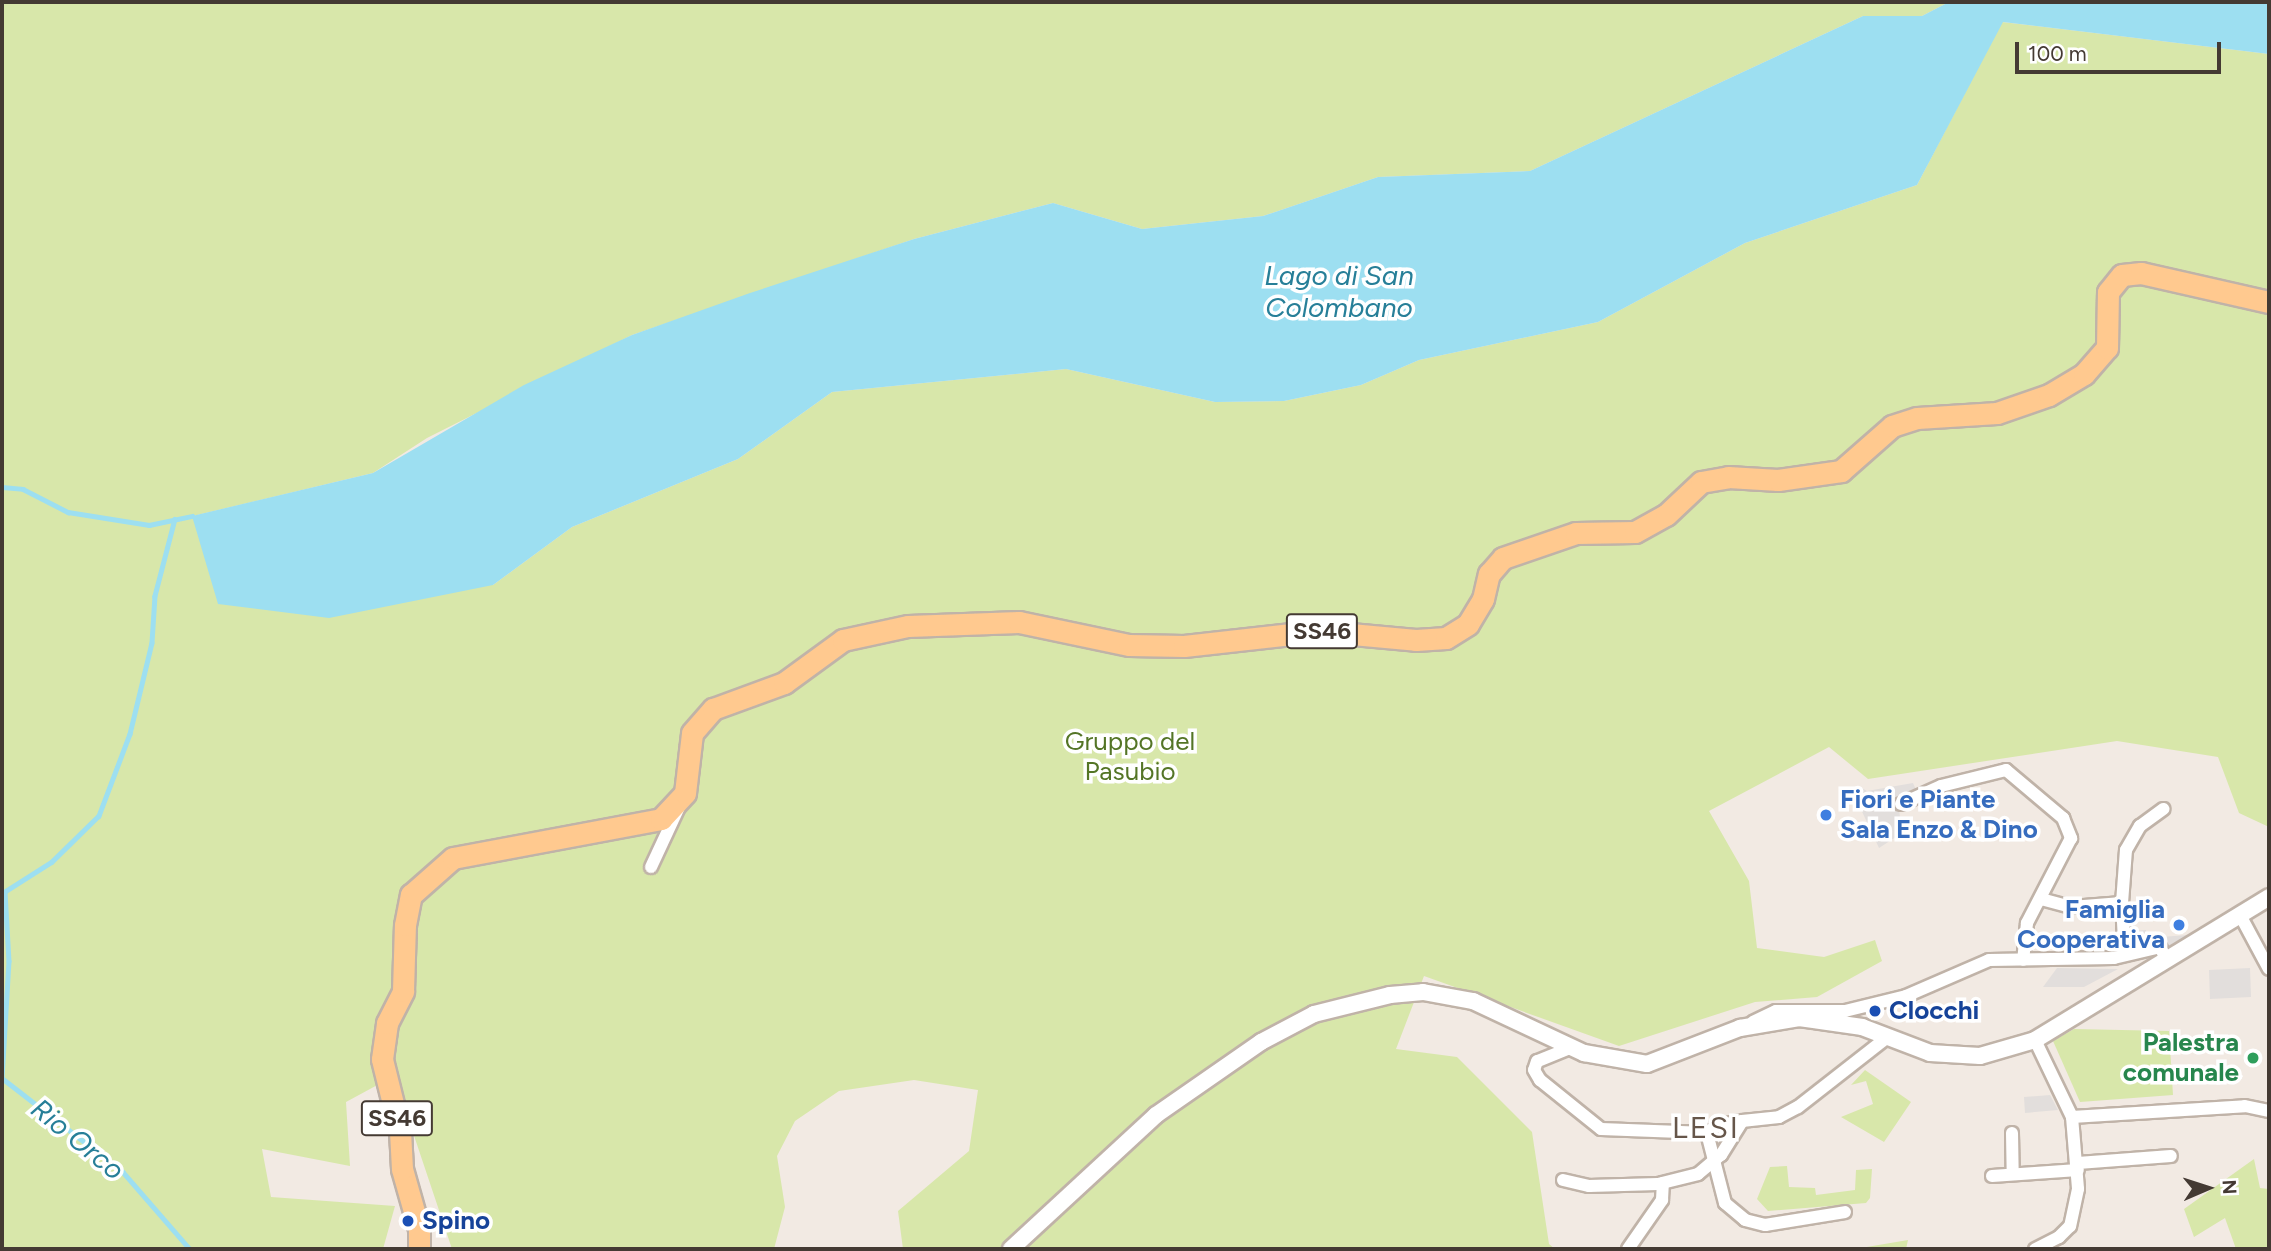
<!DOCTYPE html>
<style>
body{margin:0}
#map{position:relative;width:2271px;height:1251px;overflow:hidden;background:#f2eae3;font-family:Figtree,sans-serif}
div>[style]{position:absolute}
.green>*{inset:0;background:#d8e7aa}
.parking>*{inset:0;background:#e2dedc}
.water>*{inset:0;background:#9ddff1}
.stream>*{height:4.5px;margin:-2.25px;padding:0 2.25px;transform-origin:2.25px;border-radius:2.25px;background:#9ddff1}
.roads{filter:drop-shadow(2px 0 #c0b3a8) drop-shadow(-2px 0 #c0b3a8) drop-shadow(0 2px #c0b3a8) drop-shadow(0 -2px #c0b3a8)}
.minor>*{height:12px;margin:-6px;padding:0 6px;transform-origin:6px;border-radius:6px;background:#fff}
.tertiary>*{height:16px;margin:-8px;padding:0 8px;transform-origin:8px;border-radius:8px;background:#fff}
.primary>*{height:21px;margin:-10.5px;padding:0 10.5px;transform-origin:10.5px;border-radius:10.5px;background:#ffc98f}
.dots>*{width:19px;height:19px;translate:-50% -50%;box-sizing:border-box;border:4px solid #fff;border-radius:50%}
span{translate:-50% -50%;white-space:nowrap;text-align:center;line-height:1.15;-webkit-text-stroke:7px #fff;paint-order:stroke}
.shield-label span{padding:2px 5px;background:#fff;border:2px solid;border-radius:5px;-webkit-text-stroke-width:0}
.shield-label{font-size:24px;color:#443a33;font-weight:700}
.park-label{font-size:26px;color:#547526}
.shop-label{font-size:26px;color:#366cbe;font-weight:700}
.left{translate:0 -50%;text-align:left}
.right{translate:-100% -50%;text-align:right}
.transit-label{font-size:26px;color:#164399;font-weight:700}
.leisure-label{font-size:26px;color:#27864d;font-weight:700}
.water-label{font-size:28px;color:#277f98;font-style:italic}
.quarter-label{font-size:30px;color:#66564a;letter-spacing:2px}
.frame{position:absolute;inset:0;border:4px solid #443a33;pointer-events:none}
.north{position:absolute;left:2173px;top:1153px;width:70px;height:70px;-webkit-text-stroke:5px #fff;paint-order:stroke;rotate:87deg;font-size:19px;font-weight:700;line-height:28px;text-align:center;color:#443a33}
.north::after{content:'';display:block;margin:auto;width:24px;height:32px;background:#443a33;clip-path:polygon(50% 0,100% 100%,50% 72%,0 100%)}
.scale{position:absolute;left:2015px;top:42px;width:206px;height:32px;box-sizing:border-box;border:4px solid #443a33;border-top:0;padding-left:9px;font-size:21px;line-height:24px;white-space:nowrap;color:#443a33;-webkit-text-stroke:5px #fff;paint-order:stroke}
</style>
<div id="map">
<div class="green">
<i style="clip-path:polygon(2px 2px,1949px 2px,1922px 16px,1863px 16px,1530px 171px,1378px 177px,1263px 216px,1142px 229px,1053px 203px,914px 239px,632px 335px,427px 438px,373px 473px,193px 516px,493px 585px,572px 527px,738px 459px,832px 392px,1066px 369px,1215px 402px,1284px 401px,1361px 385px,1419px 360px,1598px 322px,1745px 243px,1917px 185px,2002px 22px,2269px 54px,2269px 827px,2239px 813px,2218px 757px,2117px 741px,1868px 779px,1829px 747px,1709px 811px,1749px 881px,1757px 948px,1824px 957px,1875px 940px,1882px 961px,1817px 997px,1755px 1002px,1619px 1046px,1424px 976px,1396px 1049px,1457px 1057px,1532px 1132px,1549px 1244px,1555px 1249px,903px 1249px,898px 1211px,969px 1151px,978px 1090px,914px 1080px,839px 1091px,795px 1121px,777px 1156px,785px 1207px,774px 1249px,452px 1249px,394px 1076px,346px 1102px,350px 1166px,262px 1149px,271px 1197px,395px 1206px,383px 1249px,2px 1249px)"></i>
<i style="clip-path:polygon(2074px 1029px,2169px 1031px,2173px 1095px,2080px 1102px,2053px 1041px)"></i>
<i style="clip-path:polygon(1865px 1070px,1911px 1102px,1884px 1142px,1841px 1117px,1873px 1104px,1866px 1081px,1851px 1085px)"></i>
<i style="clip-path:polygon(2254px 1159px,2260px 1188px,2269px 1189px,2269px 1249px,2236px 1249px,2225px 1218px,2194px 1237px,2184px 1209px)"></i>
<i style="clip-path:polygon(1787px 1166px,1789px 1187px,1815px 1188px,1816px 1195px,1855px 1190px,1856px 1170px,1872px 1169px,1870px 1198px,1866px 1203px,1768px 1211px,1757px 1199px,1770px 1167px)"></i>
<i style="clip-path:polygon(1908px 1240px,1906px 1249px,1855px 1249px)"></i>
</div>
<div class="parking">
<i style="clip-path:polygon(1913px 783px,1917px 792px,1898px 801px,1902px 833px,1879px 848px,1851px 788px,1858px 786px,1867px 791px)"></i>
<i style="clip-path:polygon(2124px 905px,2131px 905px,2135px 931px,2146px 930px,2147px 938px,2188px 935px,2168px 949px,2162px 945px,2137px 948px,2126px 940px)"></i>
<i style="clip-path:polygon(2057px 968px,2118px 969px,2084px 987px,2043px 987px)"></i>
<i style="clip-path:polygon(2250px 968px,2251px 997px,2210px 999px,2209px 970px)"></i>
<i style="clip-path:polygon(2050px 1095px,2058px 1110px,2025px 1113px,2024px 1097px)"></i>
</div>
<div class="water">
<i style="clip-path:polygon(1949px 2px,2269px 2px,2269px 54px,2003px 22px,1917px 185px,1745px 243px,1598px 322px,1419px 360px,1361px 385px,1284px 401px,1215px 402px,1066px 369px,832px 392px,738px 459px,572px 527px,493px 585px,329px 618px,218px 604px,192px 516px,373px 473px,524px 385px,632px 335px,750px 293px,914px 239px,1053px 203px,1142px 229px,1263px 216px,1378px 177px,1530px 171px,1863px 16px,1922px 16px)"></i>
</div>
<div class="stream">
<i style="left:2px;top:487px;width:21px;rotate:5deg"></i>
<i style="left:23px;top:489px;width:51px;rotate:27.1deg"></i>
<i style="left:68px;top:512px;width:82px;rotate:9.1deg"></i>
<i style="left:149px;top:525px;width:44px;rotate:-11.8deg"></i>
<i style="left:175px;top:519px;width:80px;rotate:104.6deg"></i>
<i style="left:155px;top:596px;width:47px;rotate:93.7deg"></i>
<i style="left:152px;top:643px;width:94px;rotate:103.6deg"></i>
<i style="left:130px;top:734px;width:88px;rotate:110.7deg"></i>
<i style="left:99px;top:816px;width:66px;rotate:135.6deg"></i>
<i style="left:52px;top:862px;width:56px;rotate:147.4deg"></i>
<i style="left:5px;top:892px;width:69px;rotate:86.7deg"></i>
<i style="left:9px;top:961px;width:117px;rotate:93.4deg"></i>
<i style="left:2px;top:1078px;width:153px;rotate:37.8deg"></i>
<i style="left:123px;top:1172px;width:102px;rotate:49deg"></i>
</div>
<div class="roads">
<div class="minor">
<i style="left:1901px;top:804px;width:44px;rotate:-24.2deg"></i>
<i style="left:1941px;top:786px;width:67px;rotate:-13.8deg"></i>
<i style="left:2006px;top:770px;width:75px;rotate:40.1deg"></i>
<i style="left:2063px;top:818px;width:22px;rotate:68deg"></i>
<i style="left:2071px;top:838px;width:96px;rotate:117.4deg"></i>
<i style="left:2027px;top:923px;width:37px;rotate:96deg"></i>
<i style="left:651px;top:867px;width:66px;rotate:-65deg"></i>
<i style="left:2041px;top:899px;width:31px;rotate:15deg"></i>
<i style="left:2071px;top:907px;width:51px;rotate:-4.5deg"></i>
<i style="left:2240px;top:915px;width:61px;rotate:61.8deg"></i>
<i style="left:2129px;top:952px;width:12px;rotate:-114deg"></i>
<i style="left:2124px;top:941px;width:38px;rotate:-93deg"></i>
<i style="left:2122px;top:903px;width:53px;rotate:-85.7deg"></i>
<i style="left:2126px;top:850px;width:28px;rotate:-60deg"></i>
<i style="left:2140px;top:826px;width:29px;rotate:-36deg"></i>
<i style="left:1753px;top:1022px;width:25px;rotate:-26deg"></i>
<i style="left:1776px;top:1011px;width:69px"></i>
<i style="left:1845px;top:1011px;width:63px;rotate:-13.8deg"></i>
<i style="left:1906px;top:996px;width:90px;rotate:-23.4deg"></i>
<i style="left:1989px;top:960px;width:125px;rotate:-0.9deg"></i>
<i style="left:2114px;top:958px;width:47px;rotate:-13.4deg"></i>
<i style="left:2160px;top:947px;width:11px;rotate:63deg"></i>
<i style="left:2035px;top:1040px;width:85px;rotate:64.3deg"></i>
<i style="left:2072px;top:1117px;width:72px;rotate:85.2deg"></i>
<i style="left:2078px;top:1189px;width:38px;rotate:102deg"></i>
<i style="left:2070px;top:1226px;width:16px;rotate:135deg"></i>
<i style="left:2059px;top:1237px;width:27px;rotate:153deg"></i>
<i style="left:1570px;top:1048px;width:35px;rotate:158deg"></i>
<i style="left:1537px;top:1061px;width:9px;rotate:108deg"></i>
<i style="left:1534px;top:1070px;width:12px;rotate:59deg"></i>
<i style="left:1540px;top:1080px;width:78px;rotate:38.8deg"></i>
<i style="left:1601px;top:1129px;width:106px;rotate:2.2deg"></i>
<i style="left:2072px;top:1117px;width:173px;rotate:-3.6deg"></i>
<i style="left:2245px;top:1106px;width:25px;rotate:12deg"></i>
<i style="left:1742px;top:1121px;width:26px;rotate:169deg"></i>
<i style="left:1716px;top:1126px;width:11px;rotate:142deg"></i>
<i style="left:1707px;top:1133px;width:72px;rotate:75.6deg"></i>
<i style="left:1725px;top:1203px;width:26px;rotate:40deg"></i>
<i style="left:1745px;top:1220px;width:21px;rotate:14deg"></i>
<i style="left:1765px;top:1225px;width:81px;rotate:-9.2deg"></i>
<i style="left:2012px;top:1133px;width:39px;rotate:89deg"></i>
<i style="left:2078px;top:1163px;width:93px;rotate:-4.3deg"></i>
<i style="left:1992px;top:1176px;width:86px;rotate:-4deg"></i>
<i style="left:1563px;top:1180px;width:27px;rotate:13deg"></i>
<i style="left:1589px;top:1186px;width:69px;rotate:-1.7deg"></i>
<i style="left:1658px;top:1184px;width:41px;rotate:-14deg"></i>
<i style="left:1698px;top:1174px;width:30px;rotate:-40deg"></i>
<i style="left:1721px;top:1155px;width:40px;rotate:-58deg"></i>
<i style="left:1742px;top:1121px;width:37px;rotate:-6deg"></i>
<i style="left:1779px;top:1117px;width:21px;rotate:-28deg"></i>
<i style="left:1798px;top:1107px;width:115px;rotate:-38deg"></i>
<i style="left:1628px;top:1249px;width:60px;rotate:-55.2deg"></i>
<i style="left:1662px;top:1200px;width:17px;rotate:-87deg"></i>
</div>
<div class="tertiary">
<i style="left:1011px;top:1249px;width:197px;rotate:-42.7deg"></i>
<i style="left:1156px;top:1115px;width:128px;rotate:-34.8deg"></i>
<i style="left:1261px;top:1042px;width:60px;rotate:-27.8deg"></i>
<i style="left:1314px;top:1014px;width:78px;rotate:-14deg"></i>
<i style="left:1390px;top:995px;width:33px;rotate:-5deg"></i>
<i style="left:1423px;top:992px;width:51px;rotate:10.2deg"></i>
<i style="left:1473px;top:1001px;width:123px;rotate:25.1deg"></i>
<i style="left:1584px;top:1053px;width:64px;rotate:9.9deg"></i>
<i style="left:1647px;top:1064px;width:100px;rotate:-21.2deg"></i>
<i style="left:1740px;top:1028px;width:60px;rotate:-9.6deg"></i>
<i style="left:1799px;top:1018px;width:64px;rotate:8.1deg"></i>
<i style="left:1862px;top:1027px;width:73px;rotate:20.9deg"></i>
<i style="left:1930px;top:1053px;width:50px;rotate:3.4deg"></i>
<i style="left:1980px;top:1056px;width:57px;rotate:-16.2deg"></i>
<i style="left:2035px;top:1040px;width:274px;rotate:-31.4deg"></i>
</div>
<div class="primary">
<i style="left:419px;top:1249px;width:20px;rotate:-90deg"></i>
<i style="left:419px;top:1229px;width:62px;rotate:-105.8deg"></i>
<i style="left:402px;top:1169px;width:37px;rotate:-93deg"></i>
<i style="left:400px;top:1132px;width:75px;rotate:-103.9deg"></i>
<i style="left:382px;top:1059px;width:36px;rotate:-82deg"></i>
<i style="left:387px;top:1023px;width:36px;rotate:-63deg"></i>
<i style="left:403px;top:991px;width:66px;rotate:-88.3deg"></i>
<i style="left:405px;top:925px;width:31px;rotate:-79deg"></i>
<i style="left:411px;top:895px;width:56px;rotate:-41.4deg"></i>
<i style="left:453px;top:858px;width:212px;rotate:-10.6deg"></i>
<i style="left:661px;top:819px;width:35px;rotate:-47deg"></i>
<i style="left:685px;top:793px;width:60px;rotate:-83.3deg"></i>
<i style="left:692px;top:733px;width:32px;rotate:-49deg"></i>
<i style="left:713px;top:709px;width:76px;rotate:-20.1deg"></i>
<i style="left:784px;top:683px;width:73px;rotate:-36.1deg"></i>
<i style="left:843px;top:640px;width:66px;rotate:-12.2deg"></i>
<i style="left:908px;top:626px;width:111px;rotate:-2.1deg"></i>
<i style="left:1019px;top:622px;width:112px;rotate:11.8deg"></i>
<i style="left:1129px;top:645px;width:55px;rotate:1deg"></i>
<i style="left:1184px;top:646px;width:135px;rotate:-6.4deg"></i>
<i style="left:1318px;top:631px;width:98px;rotate:5.2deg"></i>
<i style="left:1416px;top:640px;width:30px;rotate:-4deg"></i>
<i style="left:1446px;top:638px;width:26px;rotate:-32deg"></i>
<i style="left:1468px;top:624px;width:29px;rotate:-59deg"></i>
<i style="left:1483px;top:599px;width:26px;rotate:-77deg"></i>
<i style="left:1489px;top:574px;width:21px;rotate:-49deg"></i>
<i style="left:1503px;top:558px;width:77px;rotate:-18.9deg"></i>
<i style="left:1576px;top:533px;width:59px;rotate:-1deg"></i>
<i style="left:1635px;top:532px;width:35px;rotate:-29deg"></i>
<i style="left:1666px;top:515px;width:48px;rotate:-43.3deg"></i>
<i style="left:1701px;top:482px;width:27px;rotate:-10deg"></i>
<i style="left:1728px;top:477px;width:50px;rotate:3.4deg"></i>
<i style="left:1778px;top:480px;width:64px;rotate:-8.1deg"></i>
<i style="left:1841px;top:471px;width:68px;rotate:-41.4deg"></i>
<i style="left:1892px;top:426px;width:26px;rotate:-18deg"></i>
<i style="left:1917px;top:418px;width:80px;rotate:-3.6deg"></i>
<i style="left:1997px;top:413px;width:55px;rotate:-19.1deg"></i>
<i style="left:2049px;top:395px;width:41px;rotate:-31deg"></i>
<i style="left:2084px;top:374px;width:35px;rotate:-49deg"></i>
<i style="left:2107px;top:348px;width:56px;rotate:-89deg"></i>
<i style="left:2108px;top:292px;width:22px;rotate:-51deg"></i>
<i style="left:2122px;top:275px;width:19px;rotate:-6deg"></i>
<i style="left:2141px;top:273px;width:131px;rotate:12.8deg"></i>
</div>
</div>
<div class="dots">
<i style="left:1826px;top:815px;background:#3f7fe0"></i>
<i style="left:2179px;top:925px;background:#3f7fe0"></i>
<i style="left:1875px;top:1011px;background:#1a4fb4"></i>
<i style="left:2253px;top:1058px;background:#2e9e5b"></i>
<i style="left:408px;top:1221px;background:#1a4fb4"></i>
</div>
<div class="shield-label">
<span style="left:1322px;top:631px">SS46</span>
<span style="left:397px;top:1118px">SS46</span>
</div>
<div class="park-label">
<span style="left:1130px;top:757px">Gruppo del<br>Pasubio</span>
</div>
<div class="shop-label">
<span class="left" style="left:1840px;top:815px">Fiori e Piante<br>Sala Enzo &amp; Dino</span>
<span class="right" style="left:2165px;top:925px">Famiglia<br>Cooperativa</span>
</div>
<div class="transit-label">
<span class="left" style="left:1889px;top:1011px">Clocchi</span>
<span class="left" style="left:422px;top:1221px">Spino</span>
</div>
<div class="leisure-label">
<span class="right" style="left:2239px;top:1058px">Palestra<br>comunale</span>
</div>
<div class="water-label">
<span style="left:1339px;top:291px">Lago di San<br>Colombano</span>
<span style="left:78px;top:1139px;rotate:39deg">Rio Orco</span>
</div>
<div class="quarter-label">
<span style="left:1706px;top:1128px">LESI</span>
</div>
<div class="frame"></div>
<div class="north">N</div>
<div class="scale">100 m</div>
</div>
